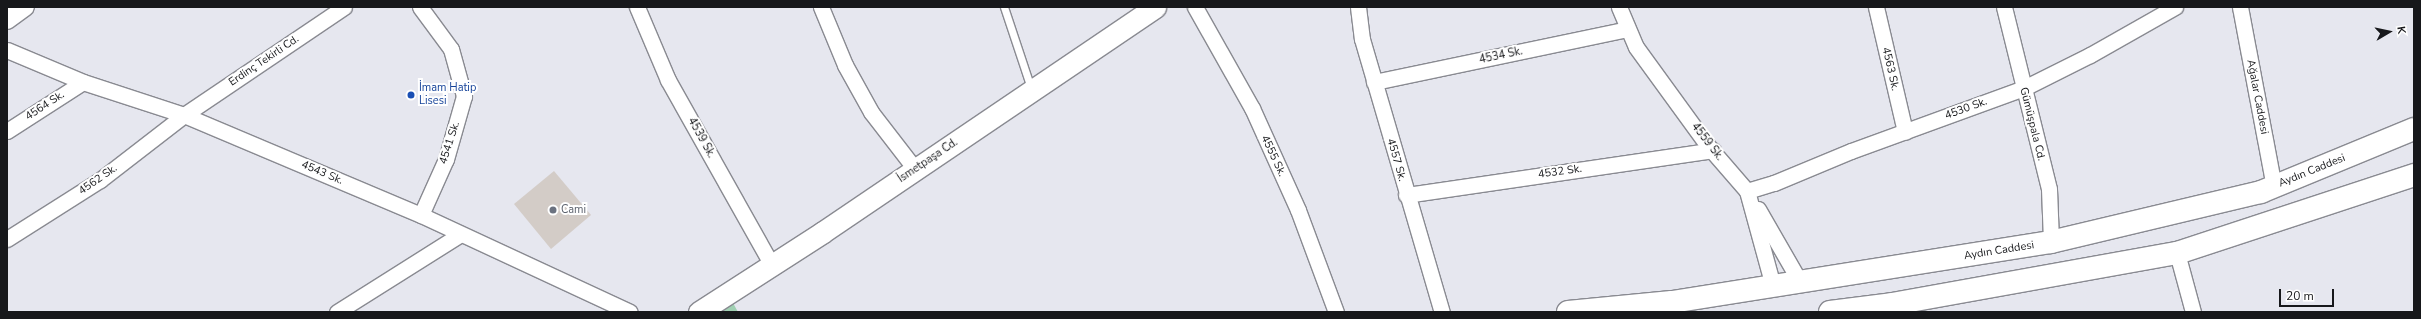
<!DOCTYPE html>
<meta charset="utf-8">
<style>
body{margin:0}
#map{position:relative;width:2421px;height:319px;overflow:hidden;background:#e6e7ef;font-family:"Nunito Sans",sans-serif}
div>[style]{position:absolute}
.green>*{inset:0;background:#a0d0b2}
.building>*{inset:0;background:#d3ccc7}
.roads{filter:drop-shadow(1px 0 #898a91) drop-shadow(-1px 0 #898a91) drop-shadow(0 1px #898a91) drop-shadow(0 -1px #898a91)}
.service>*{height:7px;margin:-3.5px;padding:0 3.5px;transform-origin:3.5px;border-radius:3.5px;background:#fff}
.minor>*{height:15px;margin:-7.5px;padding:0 7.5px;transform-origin:7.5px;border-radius:7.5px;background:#fff}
.tertiary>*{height:18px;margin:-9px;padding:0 9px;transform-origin:9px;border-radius:9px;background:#fff}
.secondary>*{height:21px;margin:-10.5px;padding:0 10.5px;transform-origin:10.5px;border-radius:10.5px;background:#fff}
.trunk>*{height:22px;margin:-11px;padding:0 11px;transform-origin:11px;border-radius:11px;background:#fff}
.dots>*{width:11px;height:11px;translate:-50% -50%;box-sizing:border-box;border:2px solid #fff;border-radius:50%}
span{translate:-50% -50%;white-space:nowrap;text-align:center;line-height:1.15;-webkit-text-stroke:4px #fff;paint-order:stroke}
.street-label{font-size:11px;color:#17181b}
.transit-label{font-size:11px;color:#164399}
.left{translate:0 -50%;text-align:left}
.worship-label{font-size:11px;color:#5b616d}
.frame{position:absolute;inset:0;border:8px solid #17181b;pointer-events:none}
.north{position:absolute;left:2369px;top:12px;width:40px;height:40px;-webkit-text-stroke:3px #fff;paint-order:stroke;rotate:81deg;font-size:11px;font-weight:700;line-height:16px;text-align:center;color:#17181b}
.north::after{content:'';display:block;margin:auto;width:14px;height:18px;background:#17181b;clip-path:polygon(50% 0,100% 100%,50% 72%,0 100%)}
.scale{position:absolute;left:2279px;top:289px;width:55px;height:18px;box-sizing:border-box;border:2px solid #17181b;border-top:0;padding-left:5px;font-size:12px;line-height:14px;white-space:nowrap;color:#17181b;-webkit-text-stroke:3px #fff;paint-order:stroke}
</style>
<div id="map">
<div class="green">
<i style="clip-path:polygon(733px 303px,738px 312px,722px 312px)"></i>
</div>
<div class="building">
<i style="clip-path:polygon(554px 171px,591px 215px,551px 249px,514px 204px)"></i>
</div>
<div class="roads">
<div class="service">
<i style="left:1004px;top:7px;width:85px;rotate:71.6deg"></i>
</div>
<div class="minor">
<i style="left:420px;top:7px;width:52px;rotate:53.6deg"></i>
<i style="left:451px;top:49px;width:49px;rotate:74.5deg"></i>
<i style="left:464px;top:96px;width:66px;rotate:105.9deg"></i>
<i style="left:446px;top:159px;width:61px;rotate:114.1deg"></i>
<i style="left:637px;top:7px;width:79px;rotate:67deg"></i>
<i style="left:668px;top:80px;width:212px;rotate:60.7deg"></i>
<i style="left:821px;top:7px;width:63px;rotate:67.5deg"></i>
<i style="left:845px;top:65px;width:54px;rotate:61deg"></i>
<i style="left:871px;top:112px;width:72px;rotate:52.3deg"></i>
<i style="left:1195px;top:7px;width:116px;rotate:60.6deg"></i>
<i style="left:1252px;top:108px;width:112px;rotate:65.7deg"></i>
<i style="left:1298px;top:210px;width:109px;rotate:69.6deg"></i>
<i style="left:1358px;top:7px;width:32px;rotate:83deg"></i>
<i style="left:1362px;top:39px;width:284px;rotate:73.7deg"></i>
<i style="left:1619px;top:7px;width:43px;rotate:67deg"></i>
<i style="left:1636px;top:47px;width:122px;rotate:54deg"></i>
<i style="left:1708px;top:146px;width:60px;rotate:49.1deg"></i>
<i style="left:1747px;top:191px;width:98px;rotate:74.7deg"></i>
<i style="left:1876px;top:7px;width:128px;rotate:76.9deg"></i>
<i style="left:2004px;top:7px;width:187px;rotate:76.1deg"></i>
<i style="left:2049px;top:189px;width:53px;rotate:87.8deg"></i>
<i style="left:2240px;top:7px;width:183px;rotate:79.3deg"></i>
<i style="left:7px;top:50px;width:82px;rotate:22.8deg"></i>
<i style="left:83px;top:82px;width:106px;rotate:18.1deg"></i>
<i style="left:184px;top:115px;width:257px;rotate:22.9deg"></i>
<i style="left:421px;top:215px;width:230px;rotate:24.9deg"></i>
<i style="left:1374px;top:82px;width:259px;rotate:-11.8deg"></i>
<i style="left:7px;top:131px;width:90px;rotate:-32.8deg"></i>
<i style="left:1747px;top:191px;width:28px;rotate:-17deg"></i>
<i style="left:1774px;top:183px;width:83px;rotate:-22.6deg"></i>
<i style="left:1851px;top:151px;width:184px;rotate:-20deg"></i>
<i style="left:2024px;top:88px;width:74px;rotate:-26.6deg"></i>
<i style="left:2090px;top:55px;width:98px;rotate:-29.5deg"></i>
<i style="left:1406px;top:195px;width:310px;rotate:-8.3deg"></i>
<i style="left:1758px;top:209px;width:84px;rotate:60.1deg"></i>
<i style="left:7px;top:239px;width:110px;rotate:-32.4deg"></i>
<i style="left:100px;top:180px;width:106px;rotate:-37.7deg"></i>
<i style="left:184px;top:115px;width:193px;rotate:-34deg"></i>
<i style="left:2177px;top:253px;width:61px;rotate:74.8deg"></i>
<i style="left:337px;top:312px;width:146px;rotate:-32.2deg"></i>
</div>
<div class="tertiary">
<i style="left:7px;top:20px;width:22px;rotate:-36deg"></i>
</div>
<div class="secondary">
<i style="left:699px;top:312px;width:148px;rotate:-32.8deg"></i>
<i style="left:823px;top:232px;width:401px;rotate:-34.1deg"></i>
</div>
<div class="trunk">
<i style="left:1568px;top:312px;width:104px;rotate:-5.5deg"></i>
<i style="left:1672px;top:302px;width:384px;rotate:-9deg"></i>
<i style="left:2051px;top:242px;width:216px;rotate:-13.4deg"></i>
<i style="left:2261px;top:192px;width:165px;rotate:-22.4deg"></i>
<i style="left:1830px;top:312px;width:64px;rotate:-7.2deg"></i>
<i style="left:1893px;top:304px;width:289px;rotate:-10.2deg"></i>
<i style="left:2177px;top:253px;width:250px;rotate:-18.2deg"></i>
</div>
</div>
<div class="dots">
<i style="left:411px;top:95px;background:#1a4fb4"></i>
<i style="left:553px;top:210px;background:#6b7280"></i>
</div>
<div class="street-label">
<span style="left:1501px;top:56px;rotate:-12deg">4534 Sk.</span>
<span style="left:264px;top:61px;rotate:-34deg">Erdinç Tekirli Cd.</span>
<span style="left:1890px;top:69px;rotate:77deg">4563 Sk.</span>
<span style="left:2257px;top:97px;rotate:79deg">Ağalar Caddesi</span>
<span style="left:45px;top:106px;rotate:-33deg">4564 Sk.</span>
<span style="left:1966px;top:109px;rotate:-20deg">4530 Sk.</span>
<span style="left:2032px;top:124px;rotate:76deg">Gümüşpala Cd.</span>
<span style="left:701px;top:138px;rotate:61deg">4539 Sk.</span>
<span style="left:1707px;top:142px;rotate:52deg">4559 Sk.</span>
<span style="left:450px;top:143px;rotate:-72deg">4541 Sk.</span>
<span style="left:1273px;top:156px;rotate:65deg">4555 Sk.</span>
<span style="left:1396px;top:160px;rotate:74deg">4557 Sk.</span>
<span style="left:928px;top:161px;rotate:-34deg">İsmetpaşa Cd.</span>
<span style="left:2312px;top:171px;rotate:-22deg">Aydın Caddesi</span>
<span style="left:1560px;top:172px;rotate:-8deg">4532 Sk.</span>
<span style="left:322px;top:173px;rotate:23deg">4543 Sk.</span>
<span style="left:98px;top:180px;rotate:-35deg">4562 Sk.</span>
<span style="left:1999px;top:251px;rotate:-9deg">Aydın Caddesi</span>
</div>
<div class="transit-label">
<span class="left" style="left:419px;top:95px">İmam Hatip<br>Lisesi</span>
</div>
<div class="worship-label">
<span class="left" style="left:561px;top:210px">Cami</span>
</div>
<div class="frame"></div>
<div class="north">K</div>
<div class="scale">20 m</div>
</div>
